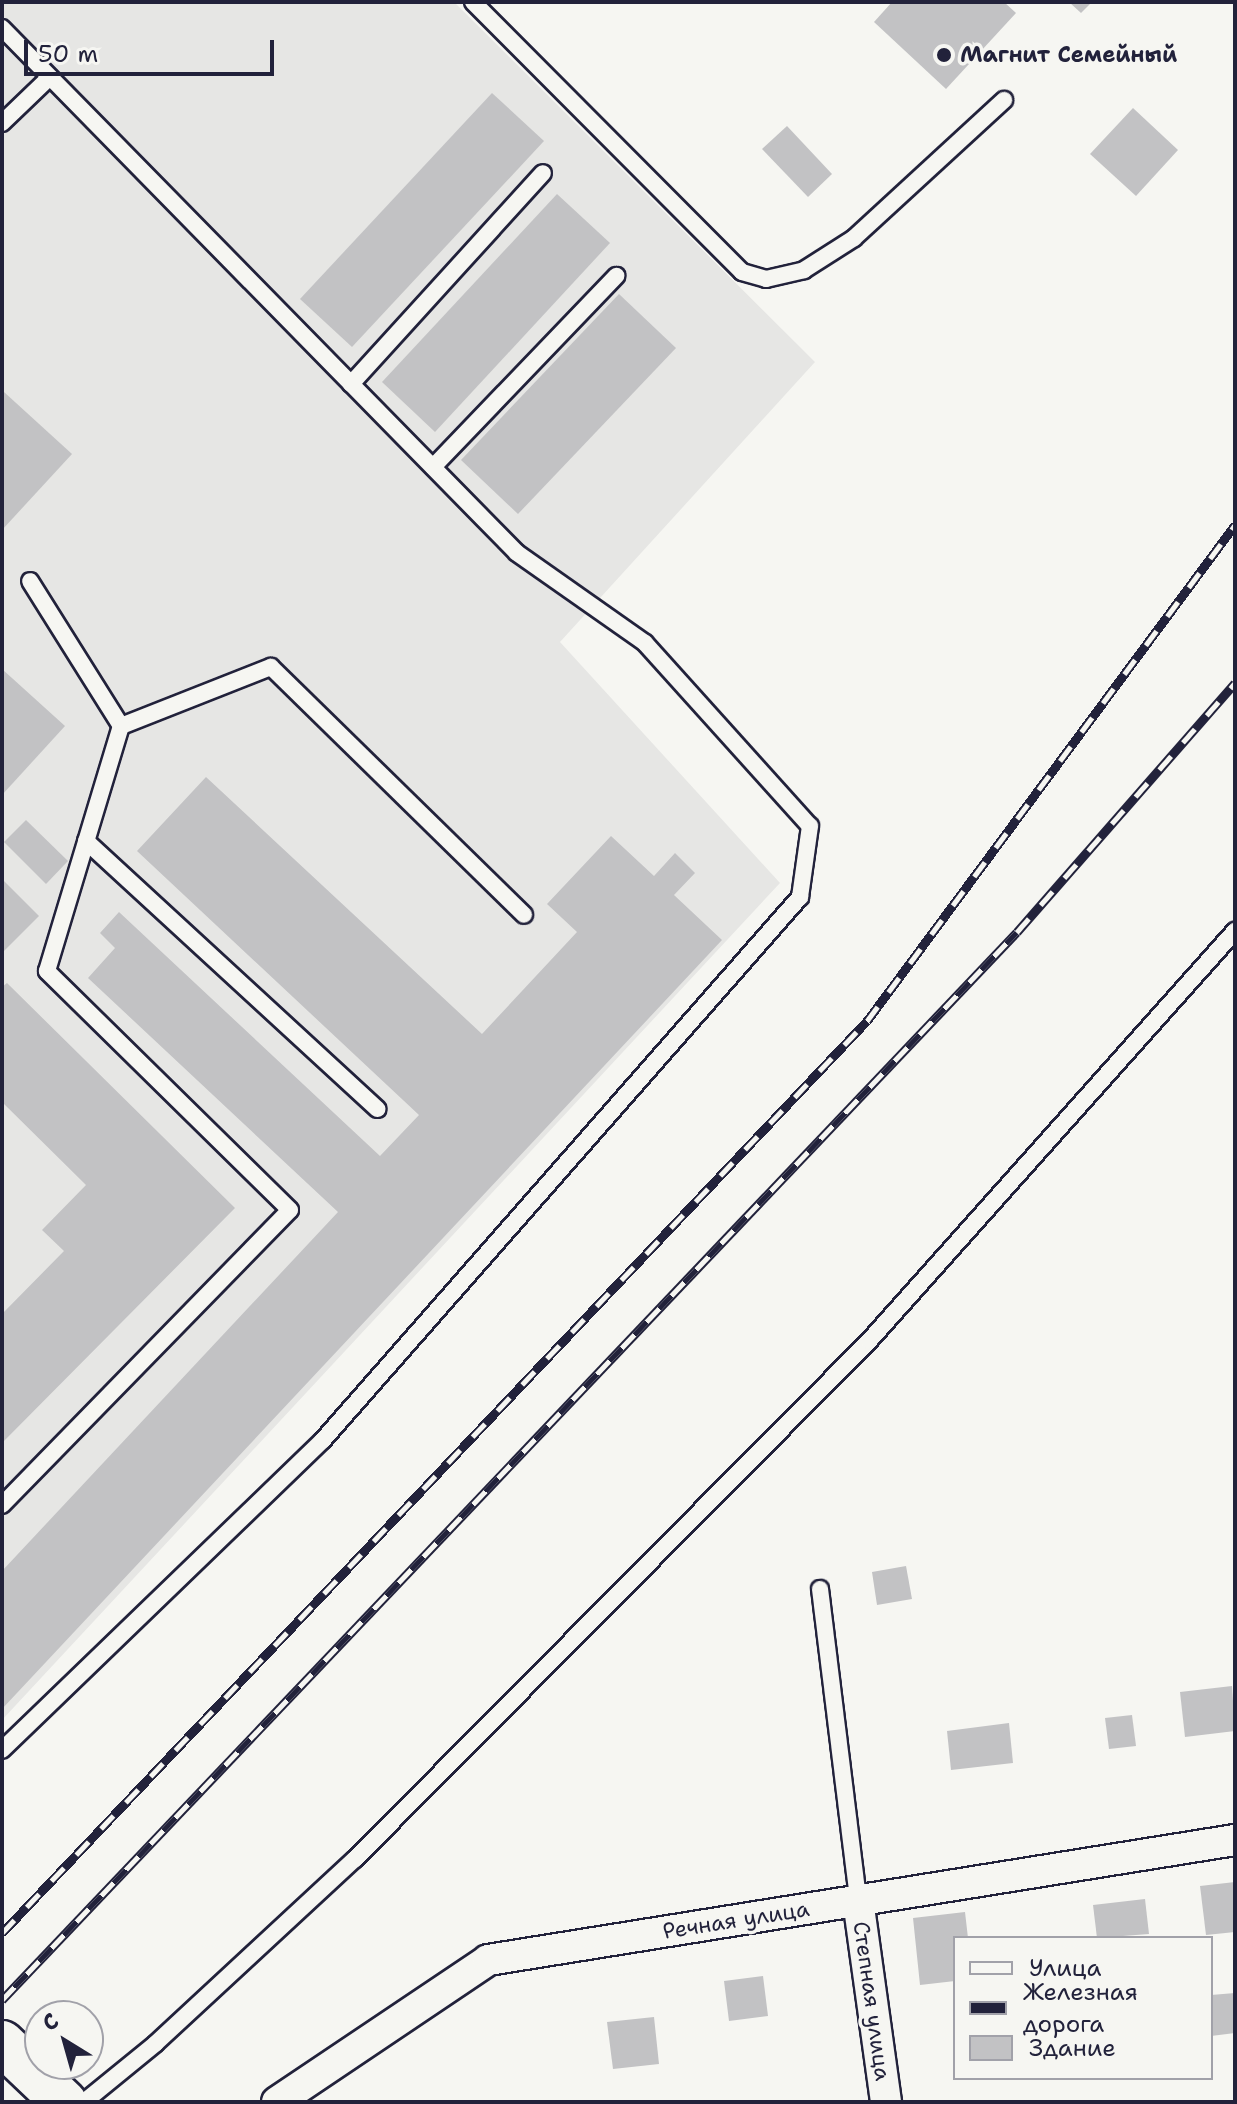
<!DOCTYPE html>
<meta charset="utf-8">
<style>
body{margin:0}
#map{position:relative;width:1237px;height:2104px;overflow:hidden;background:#f6f6f2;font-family:"Shantell Sans",sans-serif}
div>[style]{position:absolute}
.built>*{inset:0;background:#e6e6e4}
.building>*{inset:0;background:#c2c2c4}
.roads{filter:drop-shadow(2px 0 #22223b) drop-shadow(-2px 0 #22223b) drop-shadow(0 2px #22223b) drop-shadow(0 -2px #22223b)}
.lane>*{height:16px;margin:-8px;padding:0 8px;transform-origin:8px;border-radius:8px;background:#f6f6f2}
.street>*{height:30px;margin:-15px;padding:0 15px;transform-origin:15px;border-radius:15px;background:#f6f6f2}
.primary>*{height:44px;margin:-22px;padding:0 22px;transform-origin:22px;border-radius:22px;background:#f6f6f2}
.rail>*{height:9px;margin-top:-4.5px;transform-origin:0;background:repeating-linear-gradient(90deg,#f6f6f2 0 18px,#22223b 0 36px);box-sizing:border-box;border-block:2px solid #22223b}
.dots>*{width:22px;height:22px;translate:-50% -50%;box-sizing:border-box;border:4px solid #f6f6f2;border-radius:50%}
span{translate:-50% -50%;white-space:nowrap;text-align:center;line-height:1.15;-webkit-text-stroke:7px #f6f6f2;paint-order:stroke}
.poi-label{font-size:22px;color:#22223b;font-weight:700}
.left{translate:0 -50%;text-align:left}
.street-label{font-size:22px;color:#22223b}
.frame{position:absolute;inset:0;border:4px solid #22223b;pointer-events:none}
.legend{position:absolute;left:953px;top:1936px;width:260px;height:144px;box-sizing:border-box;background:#f6f6f2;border:2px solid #a1a1a9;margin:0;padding:10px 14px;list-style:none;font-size:24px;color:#22223b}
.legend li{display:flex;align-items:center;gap:16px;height:40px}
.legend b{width:40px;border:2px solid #a1a1a9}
.north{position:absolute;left:24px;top:2000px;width:80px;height:80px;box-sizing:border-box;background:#f6f6f2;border:2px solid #a1a1a9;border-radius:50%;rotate:323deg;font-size:22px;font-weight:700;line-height:32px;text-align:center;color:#22223b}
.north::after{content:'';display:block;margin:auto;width:28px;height:36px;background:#22223b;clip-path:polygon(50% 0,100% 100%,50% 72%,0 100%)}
.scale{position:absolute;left:24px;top:40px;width:250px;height:36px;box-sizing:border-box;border:4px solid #22223b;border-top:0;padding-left:10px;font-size:24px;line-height:28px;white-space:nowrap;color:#22223b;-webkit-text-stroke:6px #f6f6f2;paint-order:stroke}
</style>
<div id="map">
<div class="built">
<i style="clip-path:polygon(2px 2px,454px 2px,815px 362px,560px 642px,780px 883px,2px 1720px)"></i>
</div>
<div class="building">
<i style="clip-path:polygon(892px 2px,1004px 2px,1016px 13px,946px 89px,874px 22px)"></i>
<i style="clip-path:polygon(1069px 2px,1092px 2px,1081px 13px)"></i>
<i style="clip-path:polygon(492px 93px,544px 141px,352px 347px,300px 299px)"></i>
<i style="clip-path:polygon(1133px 108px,1178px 150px,1136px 196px,1090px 154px)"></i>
<i style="clip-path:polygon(787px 126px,832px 174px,808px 197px,762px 149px)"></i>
<i style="clip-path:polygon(557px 194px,610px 243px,435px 432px,382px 382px)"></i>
<i style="clip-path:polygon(619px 294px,676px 348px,518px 514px,461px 460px)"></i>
<i style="clip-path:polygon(4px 392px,72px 454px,2px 530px,2px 394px)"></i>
<i style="clip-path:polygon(2px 669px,65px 726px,2px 795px)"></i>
<i style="clip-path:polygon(206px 777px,482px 1034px,577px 932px,547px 904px,611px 836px,654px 876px,675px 853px,695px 873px,674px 895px,722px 940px,2px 1709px,2px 1571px,338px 1212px,88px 978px,115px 948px,100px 933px,119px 912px,380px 1156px,419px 1115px,137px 851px)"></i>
<i style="clip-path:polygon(26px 820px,68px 861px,46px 884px,4px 842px)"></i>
<i style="clip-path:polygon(2px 879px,39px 916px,2px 953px)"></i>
<i style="clip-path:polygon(7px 983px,235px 1208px,2px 1443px,2px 1314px,64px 1251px,42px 1230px,86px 1185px,2px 1102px,2px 987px)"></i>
<i style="clip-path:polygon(906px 1566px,912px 1599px,877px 1605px,872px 1572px)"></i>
<i style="clip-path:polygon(1232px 1686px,1235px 1731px,1185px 1737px,1180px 1692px)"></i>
<i style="clip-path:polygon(1132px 1715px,1136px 1746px,1109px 1749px,1105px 1718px)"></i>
<i style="clip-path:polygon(1009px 1723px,1013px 1763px,951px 1770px,947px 1731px)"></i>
<i style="clip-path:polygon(1235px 1882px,1235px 1932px,1206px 1935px,1200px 1886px)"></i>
<i style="clip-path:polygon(1145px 1899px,1149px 1934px,1097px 1938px,1093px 1905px)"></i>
<i style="clip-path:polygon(965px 1912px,968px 1938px,955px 1938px,955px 1981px,920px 1985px,913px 1918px)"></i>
<i style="clip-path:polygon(763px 1976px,768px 2016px,729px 2021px,724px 1981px)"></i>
<i style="clip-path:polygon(1235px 1993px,1235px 2033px,1211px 2036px,1211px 1995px)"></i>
<i style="clip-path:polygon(654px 2017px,659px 2064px,613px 2069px,607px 2022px)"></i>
</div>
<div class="roads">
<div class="lane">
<i style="left:473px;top:2px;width:381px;rotate:45.1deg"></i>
<i style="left:742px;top:272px;width:25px;rotate:16deg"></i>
<i style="left:766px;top:279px;width:39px;rotate:-13deg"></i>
<i style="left:804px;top:270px;width:59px;rotate:-32.6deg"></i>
<i style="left:854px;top:238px;width:204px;rotate:-42.6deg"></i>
<i style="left:2px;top:28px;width:735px;rotate:45.55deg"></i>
<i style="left:517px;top:553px;width:156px;rotate:35.1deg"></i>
<i style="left:645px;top:643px;width:246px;rotate:48deg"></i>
<i style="left:810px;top:826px;width:72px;rotate:98deg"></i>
<i style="left:800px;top:897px;width:723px;rotate:131.3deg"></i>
<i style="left:323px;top:1440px;width:446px;rotate:136deg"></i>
<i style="left:2px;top:123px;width:66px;rotate:-43.8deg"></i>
<i style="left:351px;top:384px;width:285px;rotate:-47.7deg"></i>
<i style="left:433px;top:467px;width:265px;rotate:-46.2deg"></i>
<i style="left:121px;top:726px;width:161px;rotate:-21.5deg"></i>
<i style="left:271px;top:667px;width:354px;rotate:44.4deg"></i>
<i style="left:86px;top:841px;width:396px;rotate:42.6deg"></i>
<i style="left:2px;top:1505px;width:412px;rotate:-45.7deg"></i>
<i style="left:290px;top:1210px;width:341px;rotate:-135.5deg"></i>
<i style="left:47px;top:971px;width:256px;rotate:-73.2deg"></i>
<i style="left:121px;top:726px;width:171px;rotate:-122.1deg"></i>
<i style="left:820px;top:1589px;width:313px;rotate:83deg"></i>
<i style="left:84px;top:2102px;width:92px;rotate:-39.2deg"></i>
<i style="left:155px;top:2044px;width:272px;rotate:-42.8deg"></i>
<i style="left:355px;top:1859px;width:730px;rotate:-45.22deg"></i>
<i style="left:869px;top:1341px;width:550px;rotate:-48.25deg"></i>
</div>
<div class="street">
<i style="left:858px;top:1900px;width:204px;rotate:82.1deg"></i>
<i style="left:277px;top:2102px;width:254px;rotate:-33.9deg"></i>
<i style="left:488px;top:1960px;width:757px;rotate:-9.13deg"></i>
</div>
<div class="primary">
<i style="left:2px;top:2043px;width:86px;rotate:43.6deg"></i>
</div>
</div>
<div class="rail">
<i style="left:2px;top:1933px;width:1257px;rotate:-46.52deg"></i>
<i style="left:867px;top:1021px;width:618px;rotate:-53.43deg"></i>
<i style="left:2px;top:2000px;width:1473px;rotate:-46.46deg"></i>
<i style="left:1017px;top:932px;width:331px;rotate:-48.8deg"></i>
</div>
<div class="dots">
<i style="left:944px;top:55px;background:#22223b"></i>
</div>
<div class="poi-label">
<span class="left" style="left:960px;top:55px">Магнит Семейный</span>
</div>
<div class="street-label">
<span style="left:736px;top:1920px;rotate:-9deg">Речная улица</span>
<span style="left:872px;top:2001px;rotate:82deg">Степная улица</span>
</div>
<div class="frame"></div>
<ul class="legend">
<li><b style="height:10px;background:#f6f6f2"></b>Улица</li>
<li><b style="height:10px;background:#22223b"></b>Железная дорога</li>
<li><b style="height:22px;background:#c2c2c4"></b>Здание</li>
</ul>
<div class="north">С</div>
<div class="scale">50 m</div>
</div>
